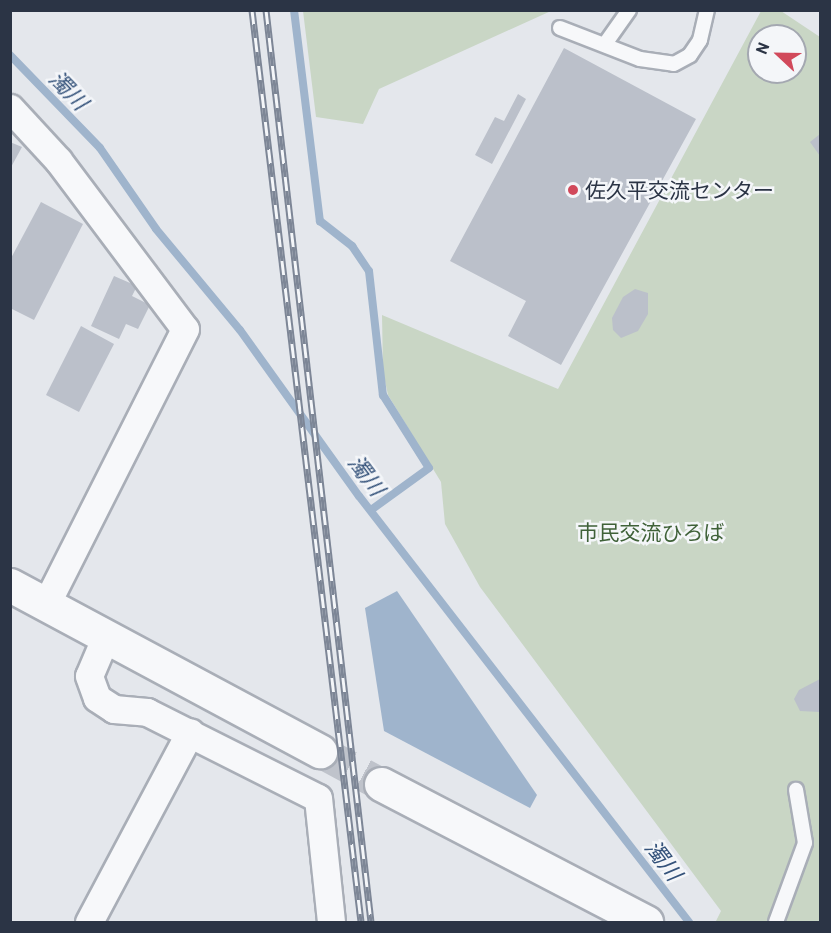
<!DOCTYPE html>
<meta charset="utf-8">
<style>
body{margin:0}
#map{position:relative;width:831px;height:933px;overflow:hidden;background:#e4e7ec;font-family:Barlow,"Noto Sans JP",sans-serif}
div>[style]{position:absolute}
.green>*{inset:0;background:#c9d6c5}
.water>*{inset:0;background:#9fb4cc}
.stream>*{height:8px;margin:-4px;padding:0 4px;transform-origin:4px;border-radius:4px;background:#9fb4cc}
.building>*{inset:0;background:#bbc0ca}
.tertiary-tunnel>*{height:33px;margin-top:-16.5px;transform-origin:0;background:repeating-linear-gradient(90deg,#bfc3cb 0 33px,transparent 0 49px)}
.roads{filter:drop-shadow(2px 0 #a9aeb7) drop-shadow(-2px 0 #a9aeb7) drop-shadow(0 2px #a9aeb7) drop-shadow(0 -2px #a9aeb7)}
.service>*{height:14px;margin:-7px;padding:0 7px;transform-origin:7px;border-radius:7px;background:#f7f8fa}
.minor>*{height:27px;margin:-13.5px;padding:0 13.5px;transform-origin:13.5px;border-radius:13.5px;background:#f7f8fa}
.tertiary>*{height:33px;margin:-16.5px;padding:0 16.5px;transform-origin:16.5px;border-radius:16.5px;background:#f7f8fa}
.rail>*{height:7px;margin-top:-3.5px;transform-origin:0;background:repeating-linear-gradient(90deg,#f4f6f9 0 14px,#7d8696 0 28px);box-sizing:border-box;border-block:2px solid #7d8696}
.dots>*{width:16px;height:16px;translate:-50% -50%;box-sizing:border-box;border:3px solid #f4f6f9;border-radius:50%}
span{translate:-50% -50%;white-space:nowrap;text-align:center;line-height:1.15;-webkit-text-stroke:5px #f4f6f9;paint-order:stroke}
.poi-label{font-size:21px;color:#2b3445}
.left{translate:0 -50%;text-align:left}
.park-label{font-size:21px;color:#3f6138}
.water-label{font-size:22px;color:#34527a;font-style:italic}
.frame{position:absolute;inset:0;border:12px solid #2b3445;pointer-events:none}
.north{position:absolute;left:747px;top:24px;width:60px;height:60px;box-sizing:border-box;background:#f4f6f9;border:2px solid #a4a8b1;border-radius:50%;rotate:292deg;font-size:16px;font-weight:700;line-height:24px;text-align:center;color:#2b3445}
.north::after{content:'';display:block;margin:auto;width:21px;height:27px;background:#d1495b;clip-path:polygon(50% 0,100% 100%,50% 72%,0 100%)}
</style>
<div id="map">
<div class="green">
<i style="clip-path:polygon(303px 11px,303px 10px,551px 11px,379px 89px,363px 124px,316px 117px)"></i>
<i style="clip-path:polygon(evenodd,761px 11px,781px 11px,820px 37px,820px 922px,716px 921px,721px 911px,480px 587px,445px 524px,441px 482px,388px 395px,383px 372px,382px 315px,558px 389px,761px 11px,759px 36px,795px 36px,795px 72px,759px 72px,759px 36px)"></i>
</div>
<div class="water">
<i style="clip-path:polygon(397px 591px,537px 795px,530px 808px,384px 731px,365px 608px)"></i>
</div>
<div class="stream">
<i style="left:294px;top:10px;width:213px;rotate:83deg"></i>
<i style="left:320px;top:221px;width:41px;rotate:38deg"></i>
<i style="left:352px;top:246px;width:30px;rotate:56deg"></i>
<i style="left:369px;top:271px;width:125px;rotate:83.6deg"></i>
<i style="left:383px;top:395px;width:86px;rotate:57.8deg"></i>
<i style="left:429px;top:468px;width:72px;rotate:144.1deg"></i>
<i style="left:10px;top:55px;width:129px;rotate:45.9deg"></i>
<i style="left:100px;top:148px;width:98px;rotate:55.3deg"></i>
<i style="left:156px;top:229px;width:131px;rotate:50.3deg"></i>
<i style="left:240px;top:330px;width:204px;rotate:54.4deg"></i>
<i style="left:359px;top:496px;width:539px;rotate:52.24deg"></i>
</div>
<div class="building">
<i style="clip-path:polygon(564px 48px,696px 119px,561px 365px,508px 336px,526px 301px,450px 261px)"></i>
<i style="clip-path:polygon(518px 94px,526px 99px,492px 164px,475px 155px,495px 117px,504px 121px)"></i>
<i style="clip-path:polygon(820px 134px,820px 156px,810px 142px)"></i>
<i style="clip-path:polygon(10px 142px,22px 147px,10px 169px)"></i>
<i style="clip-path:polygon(41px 202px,83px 224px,34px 320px,10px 308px,10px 260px)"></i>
<i style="clip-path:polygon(114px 276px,137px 286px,132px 296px,150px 305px,138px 329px,126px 324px,119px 339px,91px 326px)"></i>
<i style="clip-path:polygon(635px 289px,648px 293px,648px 314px,638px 331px,621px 338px,613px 330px,612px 318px,623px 297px)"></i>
<i style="clip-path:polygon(81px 326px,114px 344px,79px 412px,46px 395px)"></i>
<i style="clip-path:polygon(820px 679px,820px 712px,800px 711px,794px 699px,799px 690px)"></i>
</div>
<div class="tertiary-tunnel">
<i style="left:320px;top:751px;width:69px;rotate:28.4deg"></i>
</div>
<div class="roads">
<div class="service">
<i style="left:560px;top:28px;width:86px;rotate:21.2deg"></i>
<i style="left:640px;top:59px;width:34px;rotate:8deg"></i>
<i style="left:674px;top:64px;width:18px;rotate:-29deg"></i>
<i style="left:690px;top:55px;width:18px;rotate:-56deg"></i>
<i style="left:700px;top:40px;width:31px;rotate:-77deg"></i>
<i style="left:605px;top:44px;width:42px;rotate:-54.8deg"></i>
<i style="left:776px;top:922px;width:84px;rotate:-69.8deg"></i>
<i style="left:805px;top:843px;width:54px;rotate:-99.6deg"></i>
</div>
<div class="minor">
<i style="left:10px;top:108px;width:71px;rotate:47.3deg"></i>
<i style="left:58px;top:160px;width:211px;rotate:53.1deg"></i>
<i style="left:185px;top:329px;width:308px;rotate:116.8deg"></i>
<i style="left:106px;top:636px;width:43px;rotate:113deg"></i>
<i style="left:89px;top:676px;width:23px;rotate:70deg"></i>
<i style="left:97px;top:698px;width:20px;rotate:33deg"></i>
<i style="left:114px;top:709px;width:33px;rotate:5deg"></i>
<i style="left:147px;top:712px;width:191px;rotate:26.7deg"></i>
<i style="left:318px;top:798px;width:125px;rotate:84deg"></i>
<i style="left:89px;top:922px;width:215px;rotate:-62deg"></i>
</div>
<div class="tertiary">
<i style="left:10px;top:585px;width:352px;rotate:28.2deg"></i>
<i style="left:381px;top:784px;width:299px;rotate:27.5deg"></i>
</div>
</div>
<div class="rail">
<i style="left:252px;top:10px;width:918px;rotate:83.18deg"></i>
<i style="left:266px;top:10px;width:918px;rotate:83.43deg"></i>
</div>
<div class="dots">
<i style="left:573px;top:190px;background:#d1495b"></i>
</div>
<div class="poi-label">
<span class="left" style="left:585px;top:190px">佐久平交流センター</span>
</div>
<div class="park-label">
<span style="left:651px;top:532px">市民交流ひろば</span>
</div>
<div class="water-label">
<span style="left:69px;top:90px;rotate:46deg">濁川</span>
<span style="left:367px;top:475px;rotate:53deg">濁川</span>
<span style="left:664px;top:860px;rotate:53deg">濁川</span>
</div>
<div class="frame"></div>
<div class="north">N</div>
</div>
